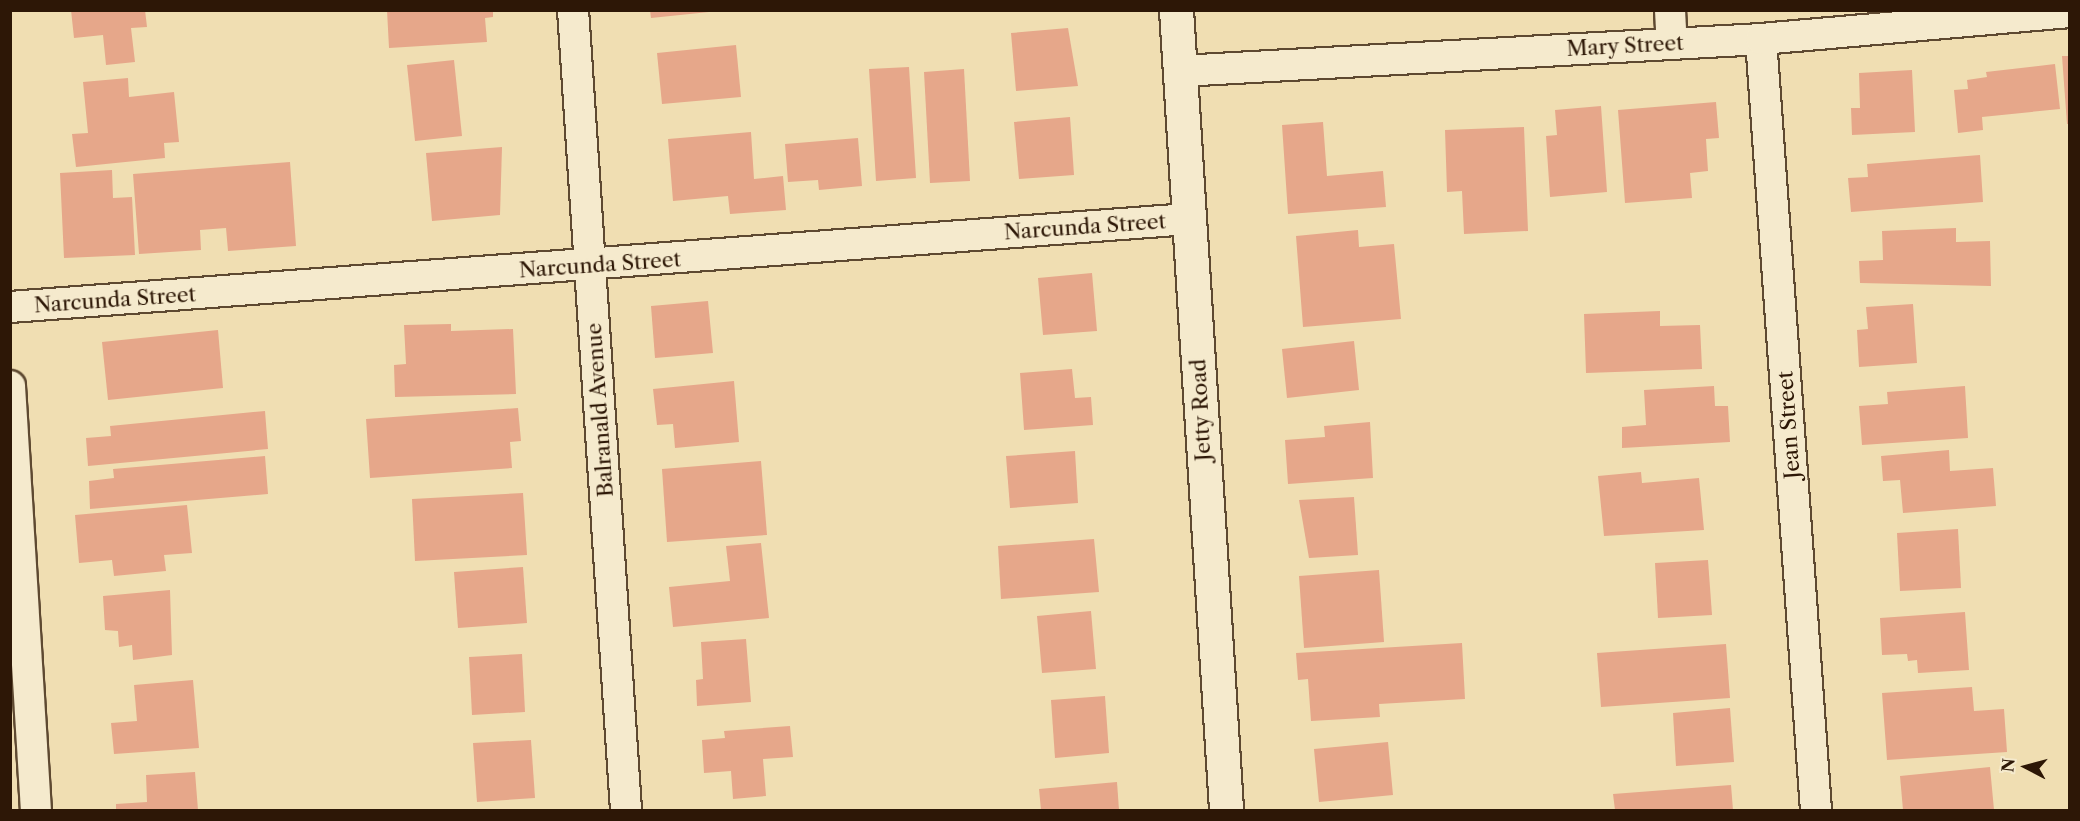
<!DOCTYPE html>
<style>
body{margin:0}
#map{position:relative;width:2080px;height:821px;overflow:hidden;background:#f0deb2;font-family:"Libre Caslon Text",serif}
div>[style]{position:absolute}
.building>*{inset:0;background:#e6a78a}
.roads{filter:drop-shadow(2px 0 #5e4931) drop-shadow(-2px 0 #5e4931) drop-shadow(0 2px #5e4931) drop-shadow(0 -2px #5e4931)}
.street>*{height:30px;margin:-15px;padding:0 15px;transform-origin:15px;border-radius:15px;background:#f5eacd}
.secondary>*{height:33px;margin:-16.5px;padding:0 16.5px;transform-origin:16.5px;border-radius:16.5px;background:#f5eacd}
span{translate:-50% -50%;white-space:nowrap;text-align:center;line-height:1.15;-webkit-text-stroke:4.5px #f5eacd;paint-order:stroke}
.street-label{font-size:21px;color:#2d1706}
.frame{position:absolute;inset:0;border:12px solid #2d1706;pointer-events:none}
.north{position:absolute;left:1996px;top:737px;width:60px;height:60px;-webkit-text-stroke:4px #f5eacd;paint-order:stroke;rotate:276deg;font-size:16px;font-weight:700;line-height:24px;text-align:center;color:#2d1706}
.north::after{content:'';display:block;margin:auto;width:21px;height:27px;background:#2d1706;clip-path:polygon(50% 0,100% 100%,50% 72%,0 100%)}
</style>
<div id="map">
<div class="building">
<i style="clip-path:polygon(71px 10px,145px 10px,147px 27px,131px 28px,135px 62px,106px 65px,103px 35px,74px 38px)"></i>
<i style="clip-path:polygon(387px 10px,493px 10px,493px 17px,485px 18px,487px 42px,389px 48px)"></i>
<i style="clip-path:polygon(650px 10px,709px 10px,709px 12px,651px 18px)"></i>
<i style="clip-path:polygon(1068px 28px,1078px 86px,1016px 91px,1011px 33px)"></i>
<i style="clip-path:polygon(736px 45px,741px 97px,662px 104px,657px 53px)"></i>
<i style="clip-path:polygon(2062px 56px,2070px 56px,2070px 124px,2067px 124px)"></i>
<i style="clip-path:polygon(454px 60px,462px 136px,415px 141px,407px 65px)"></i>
<i style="clip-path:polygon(2055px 64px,2060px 109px,1982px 117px,1983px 130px,1958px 133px,1954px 90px,1968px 89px,1967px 80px,1987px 77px,1986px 72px)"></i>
<i style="clip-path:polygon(909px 67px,916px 178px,876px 181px,869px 69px)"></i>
<i style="clip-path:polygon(964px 69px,970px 181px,930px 183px,924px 72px)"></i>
<i style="clip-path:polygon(1912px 70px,1915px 132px,1852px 135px,1851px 108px,1860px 108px,1859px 73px)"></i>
<i style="clip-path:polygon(128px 78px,129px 97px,174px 92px,179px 142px,164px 143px,165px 158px,76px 167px,72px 134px,88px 133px,83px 82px)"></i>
<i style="clip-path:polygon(1716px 102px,1719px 138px,1706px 139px,1708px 171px,1690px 173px,1692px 198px,1625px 203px,1618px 110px)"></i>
<i style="clip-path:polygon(1601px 106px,1607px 192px,1550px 197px,1546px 136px,1557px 135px,1555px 110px)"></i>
<i style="clip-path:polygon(1070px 117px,1074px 175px,1019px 179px,1014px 122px)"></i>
<i style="clip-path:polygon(1323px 122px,1327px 176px,1383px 171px,1386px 207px,1288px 214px,1282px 125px)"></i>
<i style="clip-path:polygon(1524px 127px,1528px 231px,1464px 234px,1462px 191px,1447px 192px,1445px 130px)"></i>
<i style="clip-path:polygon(751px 132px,754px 179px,783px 176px,786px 210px,730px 214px,728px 196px,673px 201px,668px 139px)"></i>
<i style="clip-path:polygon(858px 138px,862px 186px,819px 190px,818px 180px,788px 182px,785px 144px)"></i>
<i style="clip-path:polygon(502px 147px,500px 215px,432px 221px,426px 153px)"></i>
<i style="clip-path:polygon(1980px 155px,1983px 202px,1851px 212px,1848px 178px,1868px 177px,1867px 164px)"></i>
<i style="clip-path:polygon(290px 162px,296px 246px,228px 251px,226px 228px,200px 230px,201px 250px,139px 254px,133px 174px)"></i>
<i style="clip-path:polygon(112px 170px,113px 198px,132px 197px,135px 255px,64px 258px,60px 173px)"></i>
<i style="clip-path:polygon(1956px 228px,1956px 242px,1990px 241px,1991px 286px,1860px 283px,1859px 261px,1883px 260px,1882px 231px)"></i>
<i style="clip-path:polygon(1358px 230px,1359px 247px,1394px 244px,1401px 319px,1303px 327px,1296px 236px)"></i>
<i style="clip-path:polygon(1092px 273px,1097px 331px,1043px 335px,1038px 278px)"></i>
<i style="clip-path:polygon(708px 301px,713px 353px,655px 358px,651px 306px)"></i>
<i style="clip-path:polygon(1913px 304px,1917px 363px,1859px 367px,1857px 330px,1868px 329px,1866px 307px)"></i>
<i style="clip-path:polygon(1660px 311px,1660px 326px,1700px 325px,1702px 369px,1586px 373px,1584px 314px)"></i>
<i style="clip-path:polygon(451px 324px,451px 331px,513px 329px,516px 394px,395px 397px,394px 365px,406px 364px,404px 325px)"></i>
<i style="clip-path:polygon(218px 330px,223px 388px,108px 400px,102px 342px)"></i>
<i style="clip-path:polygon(1354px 341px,1359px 390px,1287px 398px,1282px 349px)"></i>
<i style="clip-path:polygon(1072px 369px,1075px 398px,1091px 397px,1093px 425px,1024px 430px,1020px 373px)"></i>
<i style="clip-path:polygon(734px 381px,739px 442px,675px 448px,673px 424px,657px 425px,653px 389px)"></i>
<i style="clip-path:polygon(1714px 386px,1715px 406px,1728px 406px,1730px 442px,1622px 448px,1622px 427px,1646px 425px,1644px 390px)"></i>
<i style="clip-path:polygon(1965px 386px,1968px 438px,1862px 445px,1859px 406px,1888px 404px,1887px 392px)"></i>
<i style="clip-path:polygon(518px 408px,521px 441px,510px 442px,512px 468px,370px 478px,366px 419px)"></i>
<i style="clip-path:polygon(265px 411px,268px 449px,88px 466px,86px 438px,111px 436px,110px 426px)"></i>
<i style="clip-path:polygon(1370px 422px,1373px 478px,1288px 484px,1285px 440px,1325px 437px,1324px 426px)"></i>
<i style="clip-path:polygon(1949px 450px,1950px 471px,1993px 468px,1996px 506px,1903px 513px,1900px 480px,1883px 481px,1881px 456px)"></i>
<i style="clip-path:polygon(1075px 451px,1078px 503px,1010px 508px,1006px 456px)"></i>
<i style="clip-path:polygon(265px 456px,268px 494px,90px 509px,89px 481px,114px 478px,113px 469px)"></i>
<i style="clip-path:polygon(761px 461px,767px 535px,667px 542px,662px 469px)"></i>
<i style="clip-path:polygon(1641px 472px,1642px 483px,1699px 478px,1704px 530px,1604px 536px,1598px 476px)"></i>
<i style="clip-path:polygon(523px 493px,527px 555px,415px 561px,412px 499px)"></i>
<i style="clip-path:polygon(1354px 497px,1358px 555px,1309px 558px,1299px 500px)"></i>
<i style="clip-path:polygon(187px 505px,192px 553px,164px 555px,166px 571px,114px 576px,112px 560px,79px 563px,75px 515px)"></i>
<i style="clip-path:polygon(1958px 529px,1961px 588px,1900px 591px,1897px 533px)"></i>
<i style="clip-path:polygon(1094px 539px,1099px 592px,1001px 599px,998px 546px)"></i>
<i style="clip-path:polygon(761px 543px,769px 618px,673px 627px,669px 587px,730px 581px,726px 546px)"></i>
<i style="clip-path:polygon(1708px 560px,1712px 615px,1658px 618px,1655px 563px)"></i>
<i style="clip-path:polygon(523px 567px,527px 623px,458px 628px,454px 572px)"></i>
<i style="clip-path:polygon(1379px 570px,1384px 642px,1304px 648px,1299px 576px)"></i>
<i style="clip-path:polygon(170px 590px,172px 655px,133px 660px,132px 645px,119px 647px,118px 631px,105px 630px,103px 596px)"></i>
<i style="clip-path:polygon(1091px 611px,1096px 669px,1042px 673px,1037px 616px)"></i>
<i style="clip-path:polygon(1965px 612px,1969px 670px,1918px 673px,1917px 660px,1908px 661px,1907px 654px,1882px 655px,1880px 618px)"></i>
<i style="clip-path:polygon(746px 639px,751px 702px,697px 706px,696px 680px,703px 679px,701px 642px)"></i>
<i style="clip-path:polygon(1462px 643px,1465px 699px,1379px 704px,1380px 717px,1311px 721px,1308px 679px,1298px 680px,1296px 653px)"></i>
<i style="clip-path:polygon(1726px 644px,1730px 698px,1601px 707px,1597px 653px)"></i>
<i style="clip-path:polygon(522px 654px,525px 712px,472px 715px,469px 657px)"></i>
<i style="clip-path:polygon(193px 680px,199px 748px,114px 754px,111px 723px,137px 721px,134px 685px)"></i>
<i style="clip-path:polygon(1972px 687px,1974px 711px,2004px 709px,2007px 752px,1887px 760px,1882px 693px)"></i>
<i style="clip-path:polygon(1105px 696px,1109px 753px,1055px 758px,1051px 700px)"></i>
<i style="clip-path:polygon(1730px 708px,1734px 762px,1676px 766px,1673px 713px)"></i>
<i style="clip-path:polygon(790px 726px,793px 757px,763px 759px,766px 796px,733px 799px,731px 771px,704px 773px,702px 740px,725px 738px,724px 731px)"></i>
<i style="clip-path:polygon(531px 740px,535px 798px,477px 802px,473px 743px)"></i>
<i style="clip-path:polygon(1388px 742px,1393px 795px,1319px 802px,1314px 749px)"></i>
<i style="clip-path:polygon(1990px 767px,1994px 810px,1903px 810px,1900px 776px)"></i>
<i style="clip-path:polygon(195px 772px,198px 810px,116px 810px,116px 804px,147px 802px,146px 775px)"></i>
<i style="clip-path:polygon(1117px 782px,1119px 810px,1041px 810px,1039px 789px)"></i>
<i style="clip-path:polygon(1731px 785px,1733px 810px,1615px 810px,1613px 794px)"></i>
</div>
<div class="roads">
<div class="street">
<i style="left:573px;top:10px;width:802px;rotate:86.21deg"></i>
<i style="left:1670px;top:10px;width:33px;rotate:87deg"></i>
<i style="left:1761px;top:39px;width:773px;rotate:85.92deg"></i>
<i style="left:1180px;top:71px;width:582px;rotate:-3.15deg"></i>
<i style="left:1761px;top:39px;width:310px;rotate:-5deg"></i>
<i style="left:10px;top:307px;width:1182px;rotate:-4.27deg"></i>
<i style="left:10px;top:386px;width:425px;rotate:86.5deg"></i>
</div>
<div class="secondary">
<i style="left:1176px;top:10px;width:802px;rotate:86.42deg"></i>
</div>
</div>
<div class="street-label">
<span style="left:1625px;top:46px;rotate:-3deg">Mary Street</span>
<span style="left:1085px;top:227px;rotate:-4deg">Narcunda Street</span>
<span style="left:600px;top:265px;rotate:-4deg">Narcunda Street</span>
<span style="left:115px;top:300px;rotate:-4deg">Narcunda Street</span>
<span style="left:600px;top:410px;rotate:-94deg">Balranald Avenue</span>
<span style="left:1201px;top:410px;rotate:-93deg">Jetty Road</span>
<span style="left:1789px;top:425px;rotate:-94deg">Jean Street</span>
</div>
<div class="frame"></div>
<div class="north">N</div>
</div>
